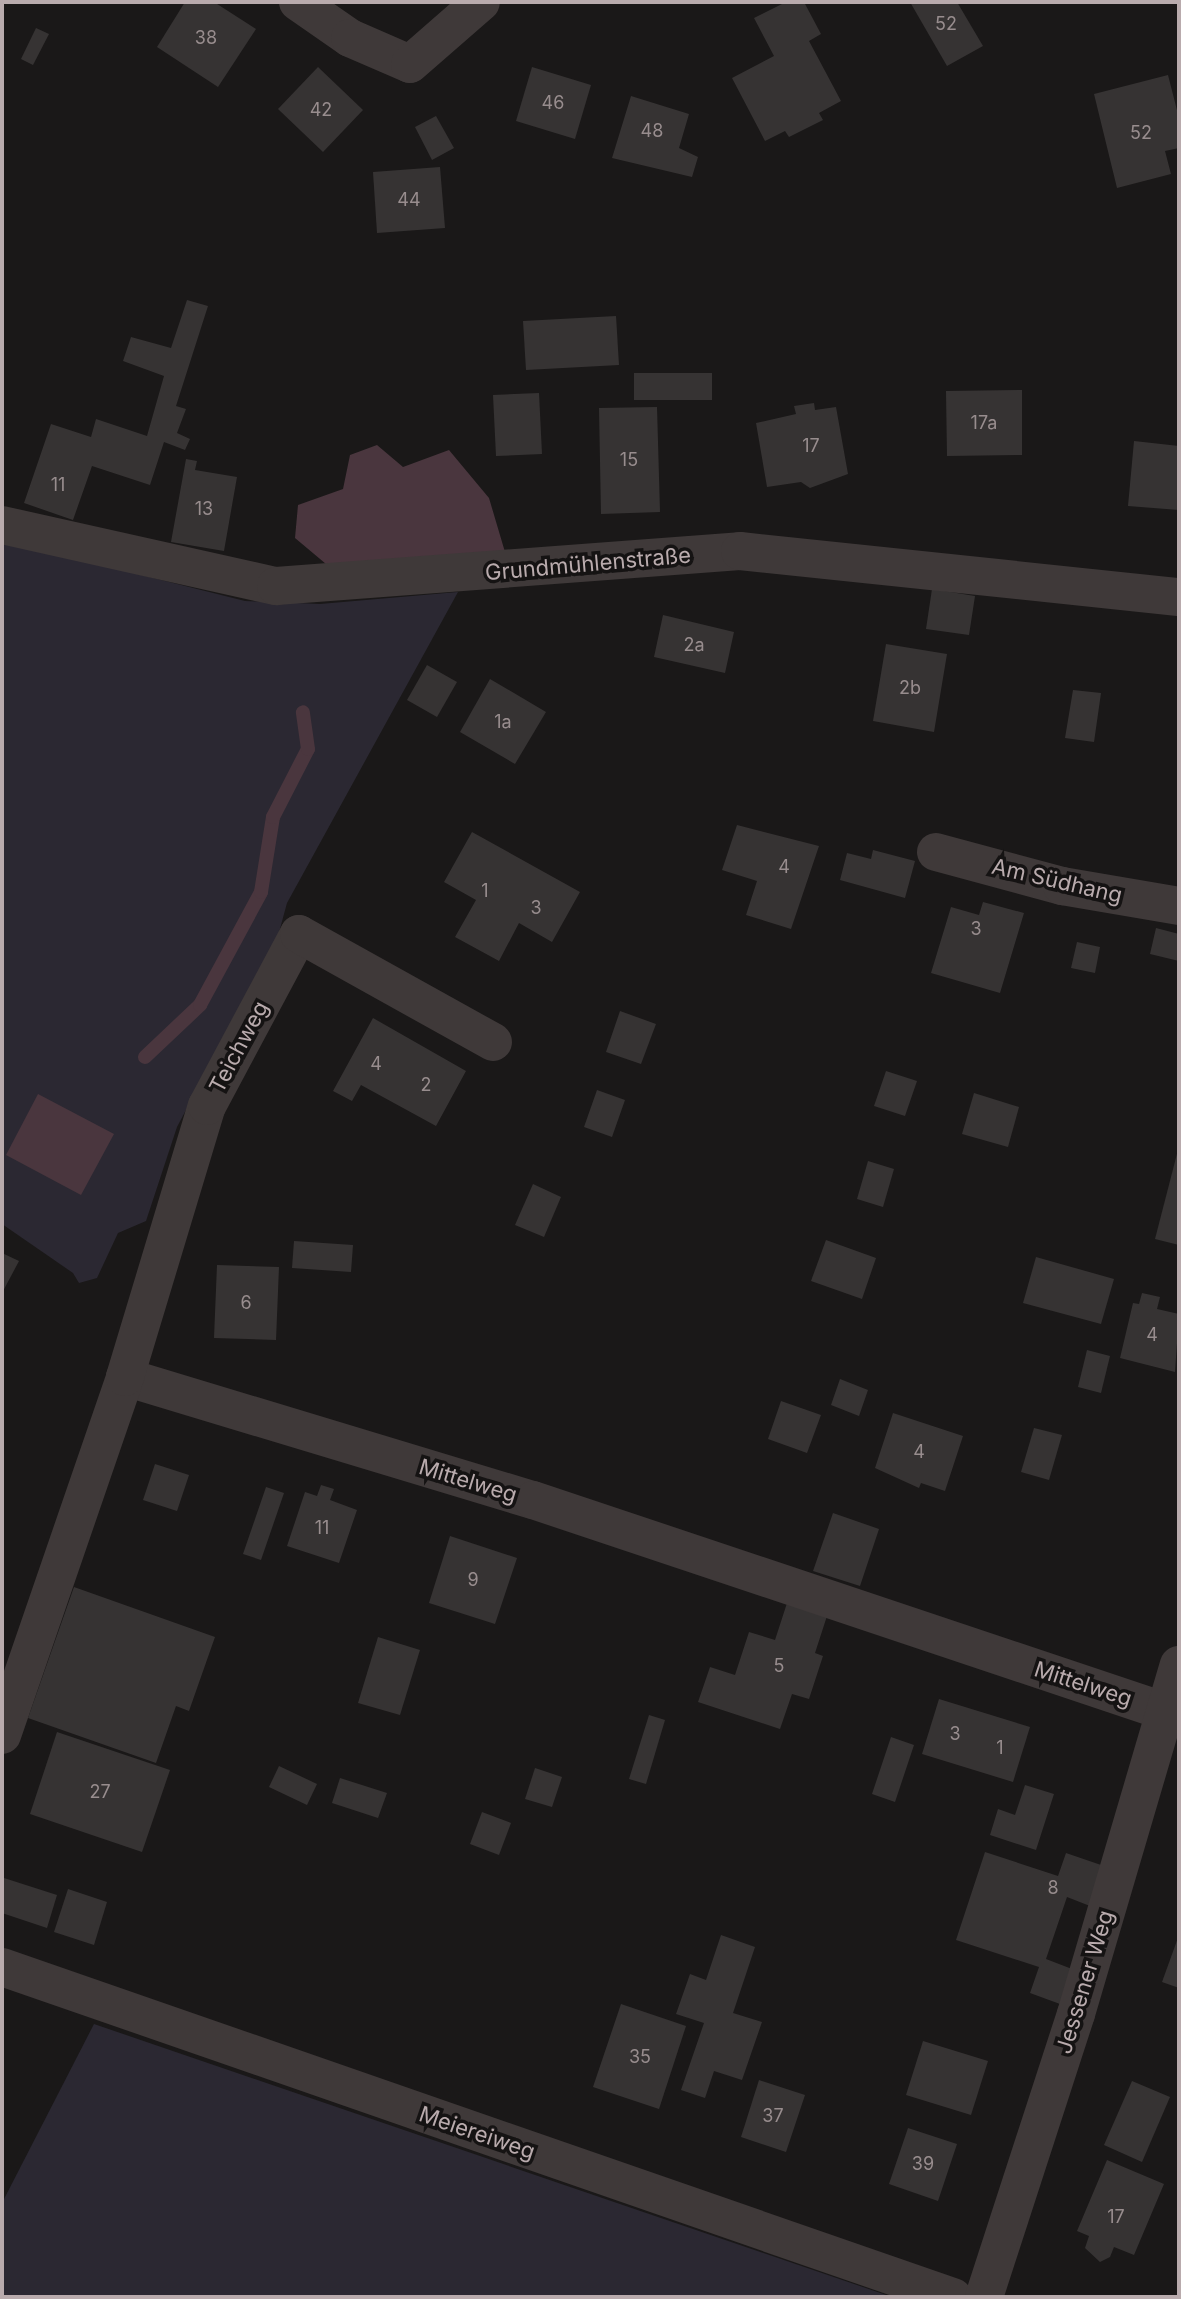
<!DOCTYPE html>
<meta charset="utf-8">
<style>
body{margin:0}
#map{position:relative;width:1181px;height:2299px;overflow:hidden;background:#1a1818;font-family:Inter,sans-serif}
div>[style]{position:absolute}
.green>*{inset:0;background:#2b2832}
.water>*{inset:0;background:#4a363e}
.stream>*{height:14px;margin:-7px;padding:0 7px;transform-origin:7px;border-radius:7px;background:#4a363e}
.building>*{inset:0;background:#363333}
.minor>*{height:38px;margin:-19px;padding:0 19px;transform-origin:19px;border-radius:19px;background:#3f3939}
span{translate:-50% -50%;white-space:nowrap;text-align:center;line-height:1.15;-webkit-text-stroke:7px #151313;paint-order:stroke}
.number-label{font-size:18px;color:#988d8e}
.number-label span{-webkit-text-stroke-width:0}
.street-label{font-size:22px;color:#b9abad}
.frame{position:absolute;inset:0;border:4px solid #b9abad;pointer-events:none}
</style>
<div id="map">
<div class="green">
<i style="clip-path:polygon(2px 540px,245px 601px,320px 604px,458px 592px,287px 903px,278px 936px,177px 1127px,146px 1221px,118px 1233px,97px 1278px,79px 1283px,73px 1273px,2px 1224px)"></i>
<i style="clip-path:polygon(94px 2024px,892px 2297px,2px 2297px,2px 2203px)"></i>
</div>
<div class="water">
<i style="clip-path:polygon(377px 445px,403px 467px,449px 450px,489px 498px,505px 552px,326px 564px,295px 538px,298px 505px,343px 489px,350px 455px)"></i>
<i style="clip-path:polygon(38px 1094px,114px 1134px,81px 1195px,6px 1155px)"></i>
</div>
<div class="stream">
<i style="left:145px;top:1057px;width:76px;rotate:-43.4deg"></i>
<i style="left:200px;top:1005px;width:128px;rotate:-61.6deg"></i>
<i style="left:261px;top:892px;width:76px;rotate:-80.9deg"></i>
<i style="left:273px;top:817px;width:76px;rotate:-62.8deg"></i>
<i style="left:308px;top:749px;width:37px;rotate:-98deg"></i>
</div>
<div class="building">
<i style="clip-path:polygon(185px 2px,214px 2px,256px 29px,218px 87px,157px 47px)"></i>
<i style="clip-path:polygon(786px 2px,804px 2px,821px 34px,809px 41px,841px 101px,819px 113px,823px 120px,789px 137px,785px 131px,765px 141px,732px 78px,774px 56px,754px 18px)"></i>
<i style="clip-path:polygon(910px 2px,957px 2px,983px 46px,947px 66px)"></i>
<i style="clip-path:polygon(36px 28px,49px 34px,33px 65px,21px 59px)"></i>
<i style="clip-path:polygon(318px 67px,363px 110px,323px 152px,278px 109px)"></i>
<i style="clip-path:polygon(532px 67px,591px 85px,575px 139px,516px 121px)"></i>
<i style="clip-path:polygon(1168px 75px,1179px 118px,1179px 148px,1165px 151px,1171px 174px,1117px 188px,1094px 94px)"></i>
<i style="clip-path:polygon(631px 96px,689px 114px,679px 148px,698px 157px,692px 177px,612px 158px)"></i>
<i style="clip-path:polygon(436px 116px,454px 148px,432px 160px,415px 127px)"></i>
<i style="clip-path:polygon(440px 167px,445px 228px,377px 233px,373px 172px)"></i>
<i style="clip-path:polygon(187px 300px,208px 306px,176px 406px,186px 409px,177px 433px,190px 439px,185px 450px,164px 442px,150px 485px,92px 466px,73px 520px,24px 503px,51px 424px,91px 437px,96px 419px,147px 436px,164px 376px,123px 361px,131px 337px,171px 348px)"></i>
<i style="clip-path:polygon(616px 316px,619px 365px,526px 370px,523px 321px)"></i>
<i style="clip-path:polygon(634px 373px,712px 373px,712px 400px,634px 400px)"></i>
<i style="clip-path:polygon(1022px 390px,1022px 455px,947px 456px,946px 391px)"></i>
<i style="clip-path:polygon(539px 393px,542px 454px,496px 456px,493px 395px)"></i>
<i style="clip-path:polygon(814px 403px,815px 410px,836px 407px,848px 474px,810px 488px,801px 482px,767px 487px,756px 423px,796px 414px,794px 406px)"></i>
<i style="clip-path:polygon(657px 407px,660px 512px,601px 514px,599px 408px)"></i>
<i style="clip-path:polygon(1134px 441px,1179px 446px,1179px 510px,1128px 506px)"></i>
<i style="clip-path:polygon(186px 459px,197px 461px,195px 470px,237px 477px,224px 551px,171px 542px)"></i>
<i style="clip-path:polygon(932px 589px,975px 596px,969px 635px,926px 629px)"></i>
<i style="clip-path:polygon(663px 615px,734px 632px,725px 673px,654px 657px)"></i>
<i style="clip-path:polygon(886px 644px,947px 654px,934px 732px,873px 721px)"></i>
<i style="clip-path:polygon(427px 665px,457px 682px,437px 717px,407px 700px)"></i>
<i style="clip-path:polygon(490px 679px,546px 712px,515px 764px,460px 732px)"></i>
<i style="clip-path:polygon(1073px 690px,1101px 693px,1094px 742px,1065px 738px)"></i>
<i style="clip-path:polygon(737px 825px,819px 846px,791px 929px,746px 915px,757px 881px,722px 870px)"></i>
<i style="clip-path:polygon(472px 832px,580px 892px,552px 942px,519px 923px,499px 961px,455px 937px,476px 900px,444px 882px)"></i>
<i style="clip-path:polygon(873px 850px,915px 861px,905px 898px,840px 880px,847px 853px,871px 859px)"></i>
<i style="clip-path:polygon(983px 902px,1024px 913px,1000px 993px,931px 973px,951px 907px,979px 915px)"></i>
<i style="clip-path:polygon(1156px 928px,1179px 934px,1179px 961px,1150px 954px)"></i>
<i style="clip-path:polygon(1077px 942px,1100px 947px,1095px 973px,1071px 968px)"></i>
<i style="clip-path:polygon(620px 1011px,656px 1024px,641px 1064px,606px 1052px)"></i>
<i style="clip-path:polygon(373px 1018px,466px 1071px,436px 1126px,361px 1085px,352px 1101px,333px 1091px)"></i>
<i style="clip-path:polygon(886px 1071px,917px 1081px,905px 1116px,874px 1106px)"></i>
<i style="clip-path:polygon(597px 1090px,625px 1100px,612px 1137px,584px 1127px)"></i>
<i style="clip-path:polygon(974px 1093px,1019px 1107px,1008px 1147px,962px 1134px)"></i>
<i style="clip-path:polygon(1179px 1146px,1179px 1245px,1155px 1239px)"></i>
<i style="clip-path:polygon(868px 1161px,894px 1169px,883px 1207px,857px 1199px)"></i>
<i style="clip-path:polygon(533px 1184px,561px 1197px,544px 1237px,515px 1225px)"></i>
<i style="clip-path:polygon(826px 1240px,876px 1258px,862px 1299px,811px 1281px)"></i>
<i style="clip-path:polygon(294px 1241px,353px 1245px,351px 1272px,292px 1268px)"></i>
<i style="clip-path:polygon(2px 1253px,19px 1261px,2px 1293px)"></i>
<i style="clip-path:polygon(1036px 1257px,1114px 1279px,1101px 1324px,1023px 1303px)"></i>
<i style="clip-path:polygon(217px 1265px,279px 1267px,276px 1340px,214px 1338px)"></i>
<i style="clip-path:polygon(1142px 1293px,1160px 1297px,1157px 1309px,1179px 1314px,1175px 1372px,1120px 1358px,1133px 1303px,1139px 1304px)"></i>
<i style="clip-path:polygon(1087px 1350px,1110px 1356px,1101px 1393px,1078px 1387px)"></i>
<i style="clip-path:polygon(840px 1379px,868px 1390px,859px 1416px,831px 1405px)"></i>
<i style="clip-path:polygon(781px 1401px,821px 1415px,807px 1453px,768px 1439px)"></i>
<i style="clip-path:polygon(893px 1413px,963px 1436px,945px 1491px,921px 1483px,919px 1488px,875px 1468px)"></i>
<i style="clip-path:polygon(1034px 1428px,1062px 1435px,1049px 1480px,1021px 1472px)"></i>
<i style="clip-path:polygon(155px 1464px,189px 1475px,177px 1511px,143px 1500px)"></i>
<i style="clip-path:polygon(321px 1485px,334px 1489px,330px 1500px,357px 1510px,339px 1563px,287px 1546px,305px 1492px,317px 1496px)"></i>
<i style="clip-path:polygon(266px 1487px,284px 1493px,261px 1560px,243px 1554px)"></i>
<i style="clip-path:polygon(833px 1513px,879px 1529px,860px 1586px,813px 1571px)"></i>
<i style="clip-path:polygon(450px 1536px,517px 1558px,495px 1624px,429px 1603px)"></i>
<i style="clip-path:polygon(74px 1587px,215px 1637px,189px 1711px,176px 1706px,156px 1763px,28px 1718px)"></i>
<i style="clip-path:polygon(787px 1603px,827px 1616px,815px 1653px,823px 1656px,809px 1699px,792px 1694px,780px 1729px,698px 1702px,710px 1667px,735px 1675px,749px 1632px,775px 1640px)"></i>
<i style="clip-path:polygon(378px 1637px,420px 1650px,400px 1715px,358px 1703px)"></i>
<i style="clip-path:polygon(939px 1699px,1030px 1727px,1013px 1782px,922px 1754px)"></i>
<i style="clip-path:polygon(649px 1715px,665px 1720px,646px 1784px,629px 1779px)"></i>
<i style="clip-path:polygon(57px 1732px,170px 1770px,142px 1852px,30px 1814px)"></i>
<i style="clip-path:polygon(891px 1737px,914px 1745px,895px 1802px,872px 1794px)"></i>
<i style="clip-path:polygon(279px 1766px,317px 1784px,307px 1805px,269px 1787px)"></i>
<i style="clip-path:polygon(535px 1768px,562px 1777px,552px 1807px,525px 1799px)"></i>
<i style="clip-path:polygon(340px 1778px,387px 1793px,378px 1818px,332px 1803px)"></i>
<i style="clip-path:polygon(1025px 1785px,1054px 1794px,1036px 1850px,990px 1835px,998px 1809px,1015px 1815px)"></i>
<i style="clip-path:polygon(482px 1812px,511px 1823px,499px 1855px,470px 1844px)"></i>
<i style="clip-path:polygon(985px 1852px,1058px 1876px,1066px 1853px,1104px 1866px,1090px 1906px,1067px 1897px,1046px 1959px,1072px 1969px,1060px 2004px,1030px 1993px,1039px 1967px,956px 1940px)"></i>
<i style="clip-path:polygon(4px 1878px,57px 1895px,47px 1928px,2px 1913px)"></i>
<i style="clip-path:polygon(68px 1889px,107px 1902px,94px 1945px,54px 1932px)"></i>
<i style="clip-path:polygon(721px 1935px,755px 1947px,733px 2013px,762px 2022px,742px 2080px,714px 2071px,705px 2098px,681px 2090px,704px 2023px,676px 2014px,690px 1974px,706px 1980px)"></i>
<i style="clip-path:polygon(1179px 1935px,1179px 1988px,1162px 1982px)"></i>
<i style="clip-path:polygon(621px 2004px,686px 2026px,659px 2109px,593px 2087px)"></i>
<i style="clip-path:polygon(923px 2041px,988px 2061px,971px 2115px,906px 2095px)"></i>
<i style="clip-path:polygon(759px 2080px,805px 2095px,786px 2152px,741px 2137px)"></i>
<i style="clip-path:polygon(1132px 2081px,1170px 2097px,1142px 2162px,1104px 2145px)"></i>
<i style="clip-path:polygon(908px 2128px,957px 2144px,938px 2201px,889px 2184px)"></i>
<i style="clip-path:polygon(1107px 2160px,1164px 2184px,1134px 2255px,1114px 2247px,1110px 2257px,1100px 2262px,1085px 2248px,1089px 2236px,1077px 2231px)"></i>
</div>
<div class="minor">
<i style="left:298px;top:2px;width:63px;rotate:34.7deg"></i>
<i style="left:350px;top:38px;width:65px;rotate:23.4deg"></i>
<i style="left:410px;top:64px;width:94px;rotate:-41.1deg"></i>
<i style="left:2px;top:525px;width:281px;rotate:12.6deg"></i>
<i style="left:276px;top:586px;width:465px;rotate:-4.3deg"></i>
<i style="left:740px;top:551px;width:441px;rotate:6deg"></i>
<i style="left:936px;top:852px;width:131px;rotate:15.1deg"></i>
<i style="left:1062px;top:886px;width:119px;rotate:9.7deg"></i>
<i style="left:125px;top:1377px;width:426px;rotate:16.8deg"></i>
<i style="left:533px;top:1500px;width:669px;rotate:18.49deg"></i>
<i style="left:2px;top:1735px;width:379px;rotate:-71deg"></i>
<i style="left:125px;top:1377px;width:283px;rotate:-73.2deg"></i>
<i style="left:207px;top:1106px;width:195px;rotate:-61.9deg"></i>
<i style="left:299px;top:934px;width:222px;rotate:29.1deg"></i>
<i style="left:2px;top:1967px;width:1007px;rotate:19.14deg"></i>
<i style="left:984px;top:2297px;width:298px;rotate:-72deg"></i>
<i style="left:1076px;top:2014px;width:364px;rotate:-73.6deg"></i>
</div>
<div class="number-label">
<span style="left:946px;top:24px">52</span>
<span style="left:206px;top:38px">38</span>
<span style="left:553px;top:103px">46</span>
<span style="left:321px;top:110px">42</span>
<span style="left:652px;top:131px">48</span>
<span style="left:1141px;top:133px">52</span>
<span style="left:409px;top:200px">44</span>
<span style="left:984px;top:423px">17a</span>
<span style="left:811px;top:446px">17</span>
<span style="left:629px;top:460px">15</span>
<span style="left:58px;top:485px">11</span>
<span style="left:204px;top:509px">13</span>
<span style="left:694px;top:645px">2a</span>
<span style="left:910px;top:688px">2b</span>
<span style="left:503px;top:722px">1a</span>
<span style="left:784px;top:867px">4</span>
<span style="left:485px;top:891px">1</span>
<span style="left:536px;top:908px">3</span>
<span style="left:976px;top:929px">3</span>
<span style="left:376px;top:1064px">4</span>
<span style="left:426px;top:1085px">2</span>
<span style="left:246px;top:1303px">6</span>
<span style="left:1152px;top:1335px">4</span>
<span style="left:919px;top:1452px">4</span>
<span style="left:322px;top:1528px">11</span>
<span style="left:473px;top:1580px">9</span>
<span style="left:779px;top:1666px">5</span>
<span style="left:955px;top:1734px">3</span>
<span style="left:1000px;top:1748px">1</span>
<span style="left:100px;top:1792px">27</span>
<span style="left:1053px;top:1888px">8</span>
<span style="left:640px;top:2057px">35</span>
<span style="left:773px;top:2116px">37</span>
<span style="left:923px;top:2164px">39</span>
<span style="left:1116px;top:2217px">17</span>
</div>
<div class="street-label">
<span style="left:588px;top:564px;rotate:-5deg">Grundmühlenstraße</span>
<span style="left:1057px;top:881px;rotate:13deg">Am Südhang</span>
<span style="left:239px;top:1047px;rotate:-62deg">Teichweg</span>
<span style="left:468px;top:1481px;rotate:17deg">Mittelweg</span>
<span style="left:1083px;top:1684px;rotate:18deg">Mittelweg</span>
<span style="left:1085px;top:1982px;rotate:-73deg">Jessener Weg</span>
<span style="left:477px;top:2133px;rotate:19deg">Meiereiweg</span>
</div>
<div class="frame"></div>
</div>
